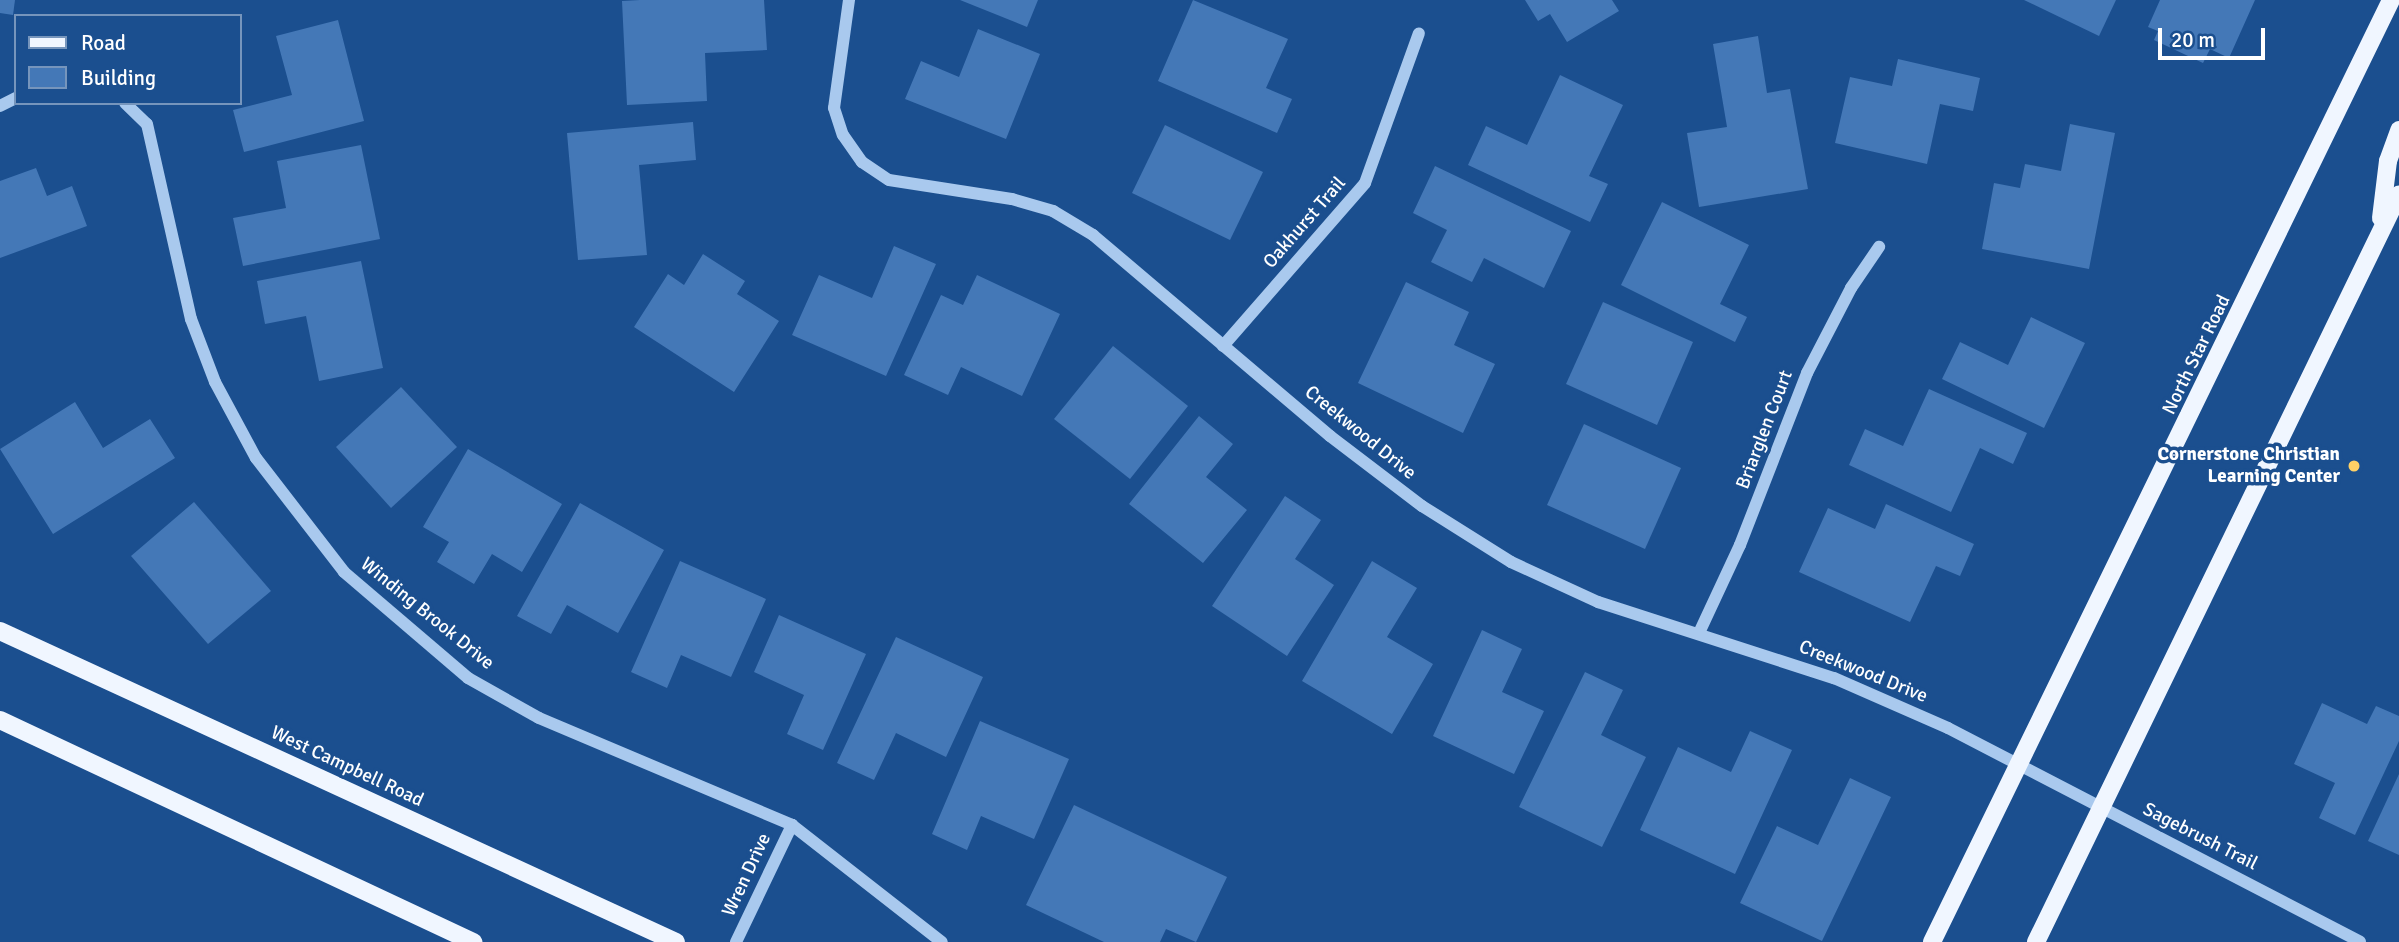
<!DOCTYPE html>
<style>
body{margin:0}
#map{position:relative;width:2399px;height:942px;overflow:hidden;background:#1b4f8f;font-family:Signika,sans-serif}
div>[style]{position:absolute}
.building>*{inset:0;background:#4478b7}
.minor>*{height:12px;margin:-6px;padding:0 6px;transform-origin:6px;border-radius:6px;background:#a9c9ee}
.major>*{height:18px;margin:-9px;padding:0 9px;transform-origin:9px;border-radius:9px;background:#f0f6ff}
.dots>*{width:19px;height:19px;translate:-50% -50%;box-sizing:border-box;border:4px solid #1b4f8f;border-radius:50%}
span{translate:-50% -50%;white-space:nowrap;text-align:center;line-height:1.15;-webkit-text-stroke:7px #1b4f8f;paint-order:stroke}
.street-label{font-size:19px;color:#fff}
.poi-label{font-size:19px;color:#fff;font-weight:700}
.right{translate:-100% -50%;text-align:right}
.legend{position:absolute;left:14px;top:14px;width:228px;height:91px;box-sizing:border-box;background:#1b4f8f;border:2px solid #7695bc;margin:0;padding:9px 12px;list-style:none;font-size:21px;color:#fff}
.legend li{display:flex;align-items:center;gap:14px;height:35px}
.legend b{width:35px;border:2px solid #7695bc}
.scale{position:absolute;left:2158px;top:28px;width:107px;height:32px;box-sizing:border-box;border:4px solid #fff;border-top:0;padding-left:9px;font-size:21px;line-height:24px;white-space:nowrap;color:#fff;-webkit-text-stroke:5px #1b4f8f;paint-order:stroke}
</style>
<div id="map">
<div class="building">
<i style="clip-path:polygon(0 0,15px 0,13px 15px,0 13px)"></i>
<i style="clip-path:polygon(640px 0,764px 0,767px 50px,705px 53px,707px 101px,627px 105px,622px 1px)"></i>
<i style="clip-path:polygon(960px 0,1038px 0,1027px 27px)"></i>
<i style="clip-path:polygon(1193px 0,1288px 39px,1266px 88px,1292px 99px,1277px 133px,1158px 81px)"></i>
<i style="clip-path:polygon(1525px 0,1612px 0,1619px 11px,1567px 42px,1550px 14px,1538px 21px)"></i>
<i style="clip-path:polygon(2024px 0,2116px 0,2099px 36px)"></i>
<i style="clip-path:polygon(2160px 0,2255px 0,2229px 58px,2210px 49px,2203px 63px,2154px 40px,2158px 31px,2148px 27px)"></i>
<i style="clip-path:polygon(338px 20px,364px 121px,244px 152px,233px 110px,292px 95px,276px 36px)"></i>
<i style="clip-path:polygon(978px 29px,1040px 54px,1006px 139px,905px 99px,921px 61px,959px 77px)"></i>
<i style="clip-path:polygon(1758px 36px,1767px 93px,1790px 89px,1808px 189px,1699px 207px,1687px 133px,1727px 127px,1713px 44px)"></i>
<i style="clip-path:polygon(1898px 59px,1980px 78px,1973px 111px,1940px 104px,1927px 164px,1835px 143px,1850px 77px,1892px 86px)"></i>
<i style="clip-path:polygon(1560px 75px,1623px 105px,1589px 176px,1608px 184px,1590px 222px,1468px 165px,1486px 126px,1527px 145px)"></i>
<i style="clip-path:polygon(693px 122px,696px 160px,639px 165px,647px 255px,578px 260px,567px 133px)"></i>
<i style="clip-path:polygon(2070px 124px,2115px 133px,2089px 269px,1982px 249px,1994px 183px,2020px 188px,2025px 164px,2061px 171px)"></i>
<i style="clip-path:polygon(1165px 125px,1263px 172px,1230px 240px,1132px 193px)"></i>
<i style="clip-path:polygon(361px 145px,380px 239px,243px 266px,233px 218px,286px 208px,277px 161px)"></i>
<i style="clip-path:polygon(1435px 166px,1571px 231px,1544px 288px,1484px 258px,1472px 282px,1431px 262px,1447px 230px,1413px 213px)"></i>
<i style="clip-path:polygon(36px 168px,47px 196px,72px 186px,87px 226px,0 258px,0 181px)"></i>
<i style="clip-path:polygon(1662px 202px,1749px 245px,1720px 304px,1747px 317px,1735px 342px,1621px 285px)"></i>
<i style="clip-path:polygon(894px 246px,936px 264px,886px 376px,792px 335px,819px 275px,872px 298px)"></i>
<i style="clip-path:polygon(703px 254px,745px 281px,737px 294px,779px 321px,734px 392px,634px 327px,668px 274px,684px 285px)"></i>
<i style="clip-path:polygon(361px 261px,383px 368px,319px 381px,306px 316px,265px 324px,257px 281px)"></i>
<i style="clip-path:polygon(977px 275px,1060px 314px,1022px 396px,961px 367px,948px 395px,904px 375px,941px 295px,963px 305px)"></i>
<i style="clip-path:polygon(1406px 282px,1469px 312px,1454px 345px,1495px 364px,1463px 433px,1358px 383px)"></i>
<i style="clip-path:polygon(1603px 302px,1693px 342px,1657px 425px,1566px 384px)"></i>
<i style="clip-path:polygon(2031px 317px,2085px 343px,2044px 428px,1942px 379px,1960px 342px,2008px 365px)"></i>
<i style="clip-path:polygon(1113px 346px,1188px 406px,1130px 479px,1054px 419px)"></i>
<i style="clip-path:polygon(401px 387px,457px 447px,391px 508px,336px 447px)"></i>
<i style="clip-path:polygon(1929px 389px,2027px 433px,2013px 464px,1980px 448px,1951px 512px,1849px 465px,1865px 429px,1903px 446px)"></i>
<i style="clip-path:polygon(75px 402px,103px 448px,150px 419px,175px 458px,53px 534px,0 449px)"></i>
<i style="clip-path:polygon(1199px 416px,1233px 444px,1206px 477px,1247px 510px,1203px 563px,1129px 504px)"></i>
<i style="clip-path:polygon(1584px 424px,1681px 468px,1645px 549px,1547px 505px)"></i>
<i style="clip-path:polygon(468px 449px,562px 504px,522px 572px,492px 554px,474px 584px,437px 562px,449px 542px,423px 527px)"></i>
<i style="clip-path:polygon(1285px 496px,1321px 520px,1295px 559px,1334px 585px,1287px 656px,1212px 606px)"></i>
<i style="clip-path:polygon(194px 502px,271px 591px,208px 644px,131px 556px)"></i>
<i style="clip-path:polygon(580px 503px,664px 550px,618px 633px,567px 605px,551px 634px,517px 616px)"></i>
<i style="clip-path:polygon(1886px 504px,1974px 544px,1960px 576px,1936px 566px,1910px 622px,1799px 572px,1828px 508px,1875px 529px)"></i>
<i style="clip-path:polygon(680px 561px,766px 599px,731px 677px,681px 655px,667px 688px,631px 672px)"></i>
<i style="clip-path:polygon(1372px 561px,1417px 588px,1387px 637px,1433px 664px,1392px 734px,1302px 681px)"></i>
<i style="clip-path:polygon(779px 615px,866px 654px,823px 750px,787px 734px,804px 695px,754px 672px)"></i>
<i style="clip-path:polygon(1482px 630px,1522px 649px,1502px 692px,1544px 711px,1514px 774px,1433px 736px)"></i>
<i style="clip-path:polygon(896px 637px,983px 677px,946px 757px,896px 733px,874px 780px,837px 763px)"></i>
<i style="clip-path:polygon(1585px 672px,1623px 690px,1601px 735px,1646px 757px,1602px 847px,1519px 807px)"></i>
<i style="clip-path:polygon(2322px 703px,2367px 724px,2376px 706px,2399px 716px,2399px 741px,2355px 835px,2319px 818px,2335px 783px,2294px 764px)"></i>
<i style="clip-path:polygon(980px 721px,1069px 759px,1034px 839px,981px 816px,967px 850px,932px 834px)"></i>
<i style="clip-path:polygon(1750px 731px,1792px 750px,1735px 874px,1640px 830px,1678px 747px,1731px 772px)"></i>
<i style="clip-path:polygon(2399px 774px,2399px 855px,2368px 841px)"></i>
<i style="clip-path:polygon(1850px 778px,1891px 797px,1822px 941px,1740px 903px,1777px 826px,1818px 845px)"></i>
<i style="clip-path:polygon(1074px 805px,1227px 877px,1196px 942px,1166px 929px,1160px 942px,1104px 942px,1026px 905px)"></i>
</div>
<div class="minor">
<i style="left:849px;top:0;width:109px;rotate:97.9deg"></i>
<i style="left:834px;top:108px;width:28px;rotate:72deg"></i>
<i style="left:843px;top:135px;width:33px;rotate:55deg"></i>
<i style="left:862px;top:162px;width:32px;rotate:34deg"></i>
<i style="left:889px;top:180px;width:124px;rotate:8.8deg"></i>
<i style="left:1012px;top:199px;width:43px;rotate:16.3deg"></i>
<i style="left:1053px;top:211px;width:47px;rotate:31deg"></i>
<i style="left:1093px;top:235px;width:311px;rotate:40.3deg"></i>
<i style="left:1330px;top:436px;width:116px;rotate:37.3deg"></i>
<i style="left:1422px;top:506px;width:105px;rotate:32.2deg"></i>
<i style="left:1511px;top:562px;width:96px;rotate:24.7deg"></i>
<i style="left:1598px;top:602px;width:248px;rotate:17.9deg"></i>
<i style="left:1834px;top:678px;width:124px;rotate:23.7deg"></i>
<i style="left:1948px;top:728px;width:464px;rotate:27.4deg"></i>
<i style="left:125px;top:103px;width:30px;rotate:44deg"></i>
<i style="left:147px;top:124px;width:200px;rotate:77.3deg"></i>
<i style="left:191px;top:319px;width:67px;rotate:69.1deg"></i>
<i style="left:215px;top:382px;width:86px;rotate:61.7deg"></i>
<i style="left:256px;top:458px;width:144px;rotate:52.3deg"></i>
<i style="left:344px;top:572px;width:163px;rotate:40.5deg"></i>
<i style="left:468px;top:678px;width:81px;rotate:29.4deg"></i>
<i style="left:539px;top:718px;width:275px;rotate:22.9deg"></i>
<i style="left:792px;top:825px;width:190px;rotate:38deg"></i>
<i style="left:0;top:106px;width:18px;rotate:-27deg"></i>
<i style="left:1223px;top:346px;width:216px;rotate:-48.9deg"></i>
<i style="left:1365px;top:183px;width:159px;rotate:-70.2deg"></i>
<i style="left:1699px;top:633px;width:97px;rotate:-65deg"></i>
<i style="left:1740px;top:545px;width:185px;rotate:-68.7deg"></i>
<i style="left:1807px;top:373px;width:96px;rotate:-62.6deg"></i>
<i style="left:1851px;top:288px;width:50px;rotate:-55.7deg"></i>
<i style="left:736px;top:942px;width:130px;rotate:-64.4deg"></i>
</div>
<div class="major">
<i style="left:2381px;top:218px;width:57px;rotate:-83deg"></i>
<i style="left:2388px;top:161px;width:33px;rotate:-70deg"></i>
<i style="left:0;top:631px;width:744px;rotate:24.71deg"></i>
<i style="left:0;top:720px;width:523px;rotate:25.14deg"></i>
<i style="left:1932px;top:942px;width:1048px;rotate:-64.02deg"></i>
<i style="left:2036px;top:942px;width:831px;rotate:-64.11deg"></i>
</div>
<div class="dots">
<i style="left:2354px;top:466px;background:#ffd166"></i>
</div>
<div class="street-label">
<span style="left:1305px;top:223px;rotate:-49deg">Oakhurst Trail</span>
<span style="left:2197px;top:355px;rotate:-64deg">North Star Road</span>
<span style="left:1765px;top:430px;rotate:-69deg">Briarglen Court</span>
<span style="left:1360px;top:433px;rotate:39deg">Creekwood Drive</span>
<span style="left:427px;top:614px;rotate:39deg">Winding Brook Drive</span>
<span style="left:1863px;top:672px;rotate:22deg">Creekwood Drive</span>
<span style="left:347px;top:767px;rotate:25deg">West Campbell Road</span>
<span style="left:2200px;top:837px;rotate:27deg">Sagebrush Trail</span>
<span style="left:747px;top:875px;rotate:-65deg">Wren Drive</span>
</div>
<div class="poi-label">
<span class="right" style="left:2340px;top:466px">Cornerstone Christian<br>Learning Center</span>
</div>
<ul class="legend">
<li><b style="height:9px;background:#f0f6ff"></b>Road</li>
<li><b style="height:19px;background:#4478b7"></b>Building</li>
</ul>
<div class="scale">20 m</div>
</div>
